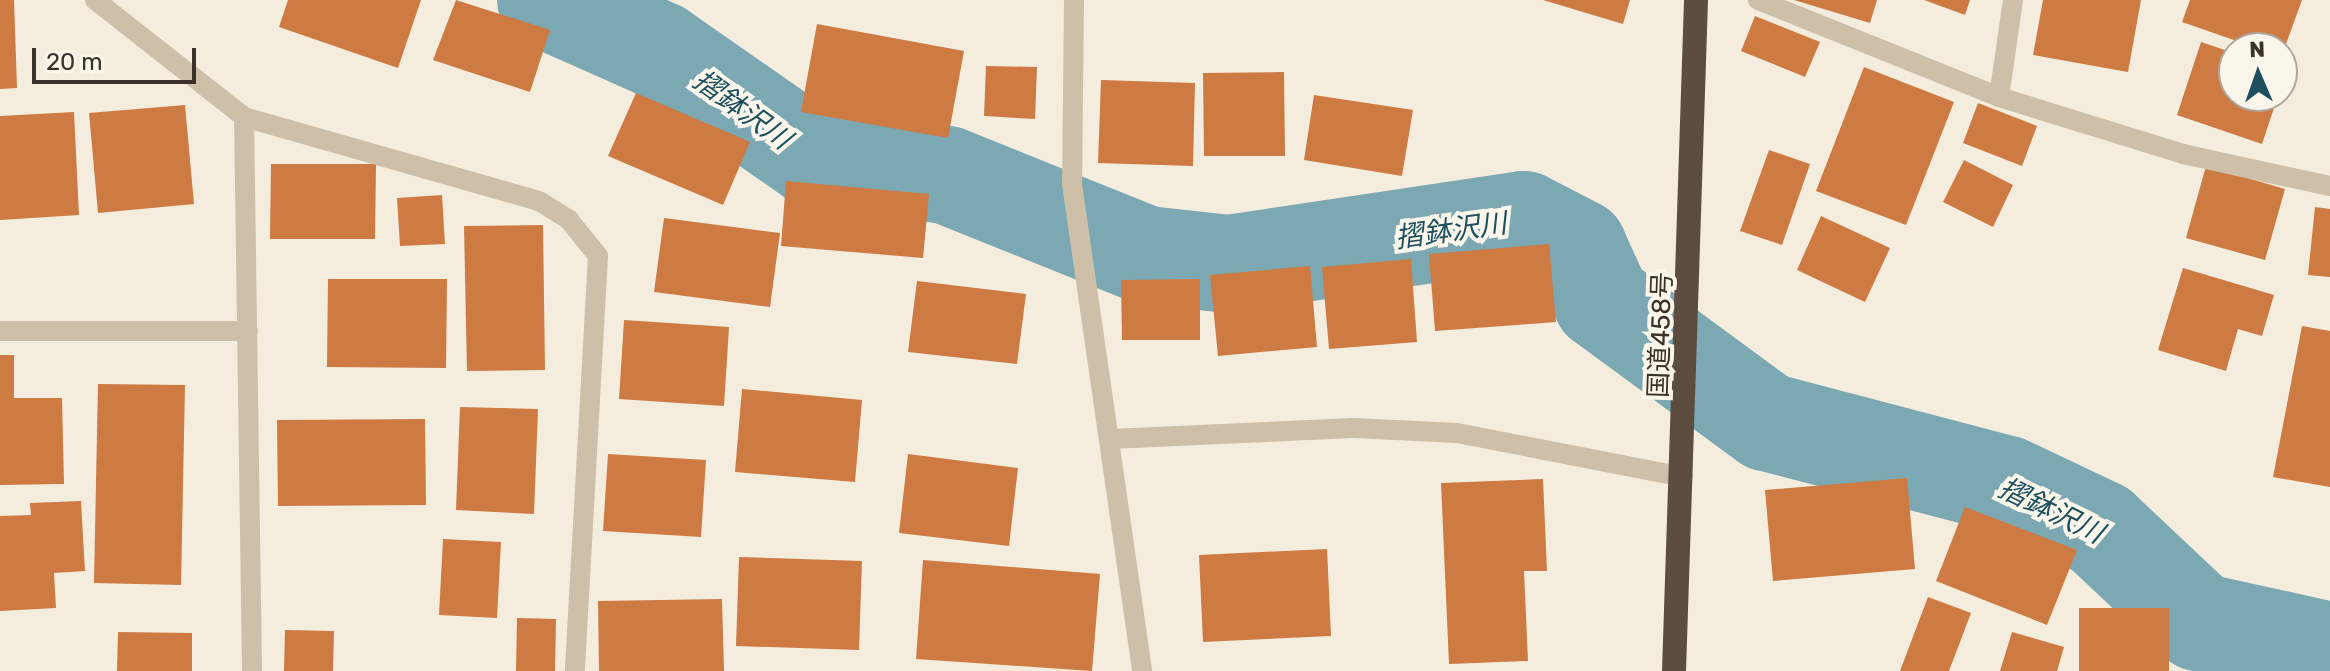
<!DOCTYPE html>
<meta charset="utf-8">
<style>
body{margin:0}
#map{position:relative;width:2330px;height:671px;overflow:hidden;background:#f4edde;font-family:Rubik,"Noto Sans JP",sans-serif}
div>[style]{position:absolute}
.river>*{height:98px;margin:-49px;padding:0 49px;transform-origin:49px;border-radius:49px;background:#7ba8b3}
.building>*{inset:0;background:#cd7a43}
.minor>*{height:20px;margin:-10px;padding:0 10px;transform-origin:10px;border-radius:10px;background:#cebfa9}
.highway>*{height:24px;margin:-12px;padding:0 12px;transform-origin:12px;border-radius:12px;background:#5c4d40}
span{translate:-50% -50%;white-space:nowrap;text-align:center;line-height:1.15;-webkit-text-stroke:8px #fbf6eb;paint-order:stroke}
.street-label{font-size:26px;color:#3a3129}
.water-label{font-size:28px;color:#1c505f;font-style:italic}
.north{position:absolute;left:2218px;top:32px;width:80px;height:80px;box-sizing:border-box;background:#fbf6eb;border:2px solid #aea79d;border-radius:50%;rotate:358deg;font-size:22px;font-weight:700;line-height:32px;text-align:center;color:#3a3129}
.north::after{content:'';display:block;margin:auto;width:28px;height:36px;background:#1c505f;clip-path:polygon(50% 0,100% 100%,50% 72%,0 100%)}
.scale{position:absolute;left:32px;top:48px;width:164px;height:36px;box-sizing:border-box;border:4px solid #3a3129;border-top:0;padding-left:10px;font-size:24px;line-height:28px;white-space:nowrap;color:#3a3129;-webkit-text-stroke:6px #fbf6eb;paint-order:stroke}
</style>
<div id="map">
<div class="river">
<i style="left:546px;top:0;width:124px;rotate:23.9deg"></i>
<i style="left:659px;top:50px;width:189px;rotate:34.9deg"></i>
<i style="left:814px;top:158px;width:134px;rotate:7.3deg"></i>
<i style="left:947px;top:175px;width:214px;rotate:21.9deg"></i>
<i style="left:1146px;top:255px;width:83px;rotate:6.2deg"></i>
<i style="left:1229px;top:264px;width:298px;rotate:-8.5deg"></i>
<i style="left:1524px;top:220px;width:61px;rotate:27.4deg"></i>
<i style="left:1578px;top:248px;width:58px;rotate:65.6deg"></i>
<i style="left:1602px;top:301px;width:205px;rotate:36.3deg"></i>
<i style="left:1767px;top:422px;width:248px;rotate:14.7deg"></i>
<i style="left:2007px;top:485px;width:103px;rotate:25.3deg"></i>
<i style="left:2100px;top:529px;width:136px;rotate:43.2deg"></i>
<i style="left:2199px;top:622px;width:134px;rotate:12.5deg"></i>
</div>
<div class="building">
<i style="clip-path:polygon(0 0,14px 0,17px 88px,0 89px)"></i>
<i style="clip-path:polygon(288px 0,421px 0,398px 68px,279px 27px)"></i>
<i style="clip-path:polygon(456px 0,550px 30px,530px 92px,433px 60px)"></i>
<i style="clip-path:polygon(1543px 0,1630px 0,1623px 24px)"></i>
<i style="clip-path:polygon(1794px 0,1877px 0,1870px 23px)"></i>
<i style="clip-path:polygon(1924px 0,1970px 0,1965px 15px)"></i>
<i style="clip-path:polygon(2043px 0,2141px 0,2128px 72px,2033px 55px)"></i>
<i style="clip-path:polygon(2190px 0,2302px 0,2282px 55px,2282px 48px,2257px 48px,2182px 22px)"></i>
<i style="clip-path:polygon(1755px 16px,1820px 42px,1805px 77px,1741px 51px)"></i>
<i style="clip-path:polygon(817px 24px,964px 51px,948px 138px,801px 112px)"></i>
<i style="clip-path:polygon(2201px 42px,2234px 53px,2234px 96px,2278px 96px,2262px 144px,2177px 115px)"></i>
<i style="clip-path:polygon(986px 66px,1037px 67px,1035px 119px,984px 116px)"></i>
<i style="clip-path:polygon(1864px 67px,1954px 102px,1906px 225px,1816px 191px)"></i>
<i style="clip-path:polygon(1284px 72px,1285px 156px,1204px 156px,1203px 73px)"></i>
<i style="clip-path:polygon(1101px 80px,1195px 83px,1193px 166px,1098px 163px)"></i>
<i style="clip-path:polygon(636px 93px,750px 142px,723px 205px,608px 156px)"></i>
<i style="clip-path:polygon(1314px 95px,1413px 110px,1402px 176px,1304px 160px)"></i>
<i style="clip-path:polygon(1978px 103px,2037px 126px,2022px 166px,1963px 143px)"></i>
<i style="clip-path:polygon(185px 105px,194px 204px,98px 213px,89px 113px)"></i>
<i style="clip-path:polygon(74px 112px,79px 215px,0 220px,0 116px)"></i>
<i style="clip-path:polygon(1769px 150px,1810px 164px,1782px 245px,1740px 231px)"></i>
<i style="clip-path:polygon(1964px 160px,2013px 185px,1993px 227px,1943px 202px)"></i>
<i style="clip-path:polygon(271px 164px,376px 164px,375px 239px,270px 239px)"></i>
<i style="clip-path:polygon(2206px 166px,2285px 189px,2265px 260px,2186px 238px)"></i>
<i style="clip-path:polygon(786px 181px,929px 194px,923px 258px,781px 246px)"></i>
<i style="clip-path:polygon(442px 195px,445px 244px,400px 246px,397px 198px)"></i>
<i style="clip-path:polygon(2315px 207px,2330px 209px,2330px 277px,2308px 275px)"></i>
<i style="clip-path:polygon(1821px 216px,1890px 248px,1865px 302px,1797px 270px)"></i>
<i style="clip-path:polygon(664px 218px,780px 233px,770px 307px,654px 292px)"></i>
<i style="clip-path:polygon(543px 225px,545px 370px,467px 371px,464px 226px)"></i>
<i style="clip-path:polygon(1549px 244px,1556px 322px,1435px 331px,1429px 254px)"></i>
<i style="clip-path:polygon(1411px 259px,1417px 342px,1329px 349px,1322px 267px)"></i>
<i style="clip-path:polygon(1310px 266px,1317px 347px,1218px 356px,1210px 275px)"></i>
<i style="clip-path:polygon(2183px 268px,2274px 295px,2262px 336px,2238px 329px,2226px 371px,2158px 350px)"></i>
<i style="clip-path:polygon(328px 279px,447px 279px,446px 368px,327px 367px)"></i>
<i style="clip-path:polygon(1200px 279px,1200px 340px,1122px 340px,1121px 280px)"></i>
<i style="clip-path:polygon(917px 281px,1026px 294px,1017px 364px,908px 352px)"></i>
<i style="clip-path:polygon(624px 320px,729px 327px,724px 406px,619px 399px)"></i>
<i style="clip-path:polygon(2302px 326px,2330px 331px,2330px 487px,2273px 477px)"></i>
<i style="clip-path:polygon(0 355px,14px 355px,14px 398px,62px 398px,64px 484px,0 485px)"></i>
<i style="clip-path:polygon(98px 384px,185px 385px,181px 585px,94px 583px)"></i>
<i style="clip-path:polygon(742px 389px,862px 400px,855px 482px,735px 472px)"></i>
<i style="clip-path:polygon(460px 407px,538px 409px,534px 514px,456px 510px)"></i>
<i style="clip-path:polygon(425px 419px,426px 505px,278px 506px,277px 420px)"></i>
<i style="clip-path:polygon(608px 454px,706px 460px,701px 537px,603px 531px)"></i>
<i style="clip-path:polygon(908px 454px,1018px 468px,1009px 546px,899px 533px)"></i>
<i style="clip-path:polygon(1907px 478px,1915px 569px,1773px 581px,1765px 490px)"></i>
<i style="clip-path:polygon(1543px 479px,1547px 571px,1524px 571px,1528px 661px,1449px 664px,1441px 483px)"></i>
<i style="clip-path:polygon(81px 501px,85px 571px,54px 573px,56px 608px,0 611px,0 516px,31px 515px,30px 503px)"></i>
<i style="clip-path:polygon(1965px 507px,2077px 550px,2047px 625px,1936px 581px)"></i>
<i style="clip-path:polygon(443px 539px,501px 542px,497px 618px,439px 615px)"></i>
<i style="clip-path:polygon(1327px 549px,1331px 636px,1203px 642px,1199px 555px)"></i>
<i style="clip-path:polygon(739px 557px,862px 561px,859px 650px,736px 646px)"></i>
<i style="clip-path:polygon(923px 560px,1100px 574px,1092px 671px,916px 659px)"></i>
<i style="clip-path:polygon(1928px 597px,1971px 613px,1949px 671px,1900px 671px)"></i>
<i style="clip-path:polygon(722px 599px,724px 671px,599px 671px,598px 601px)"></i>
<i style="clip-path:polygon(2079px 608px,2169px 608px,2169px 671px,2079px 671px)"></i>
<i style="clip-path:polygon(517px 618px,556px 619px,555px 671px,516px 671px)"></i>
<i style="clip-path:polygon(285px 630px,334px 631px,333px 671px,284px 671px)"></i>
<i style="clip-path:polygon(118px 632px,192px 633px,192px 671px,117px 671px)"></i>
<i style="clip-path:polygon(2012px 632px,2064px 647px,2057px 671px,2000px 671px)"></i>
</div>
<div class="minor">
<i style="left:95px;top:0;width:189px;rotate:38.1deg"></i>
<i style="left:244px;top:117px;width:554px;rotate:89.17deg"></i>
<i style="left:1074px;top:0;width:184px;rotate:90.6deg"></i>
<i style="left:1072px;top:184px;width:492px;rotate:81.8deg"></i>
<i style="left:1758px;top:0;width:260px;rotate:21.9deg"></i>
<i style="left:1999px;top:97px;width:193px;rotate:17.2deg"></i>
<i style="left:2183px;top:154px;width:150px;rotate:12.3deg"></i>
<i style="left:1999px;top:97px;width:98px;rotate:-81.8deg"></i>
<i style="left:244px;top:117px;width:307px;rotate:15.9deg"></i>
<i style="left:539px;top:201px;width:36px;rotate:32deg"></i>
<i style="left:569px;top:220px;width:46px;rotate:51.1deg"></i>
<i style="left:598px;top:256px;width:416px;rotate:93.2deg"></i>
<i style="left:0;top:331px;width:248px"></i>
<i style="left:1110px;top:439px;width:244px;rotate:-2.6deg"></i>
<i style="left:1354px;top:428px;width:103px;rotate:2.8deg"></i>
<i style="left:1457px;top:433px;width:230px;rotate:11deg"></i>
</div>
<div class="highway">
<i style="left:1674px;top:671px;width:671px;rotate:-88.12deg"></i>
</div>
<div class="street-label">
<span style="left:1661px;top:335px;rotate:-88deg">国道458号</span>
</div>
<div class="water-label">
<span style="left:742px;top:110px;rotate:36deg">摺鉢沢川</span>
<span style="left:1451px;top:231px;rotate:-8deg">摺鉢沢川</span>
<span style="left:2051px;top:511px;rotate:26deg">摺鉢沢川</span>
</div>
<div class="north">N</div>
<div class="scale">20 m</div>
</div>
